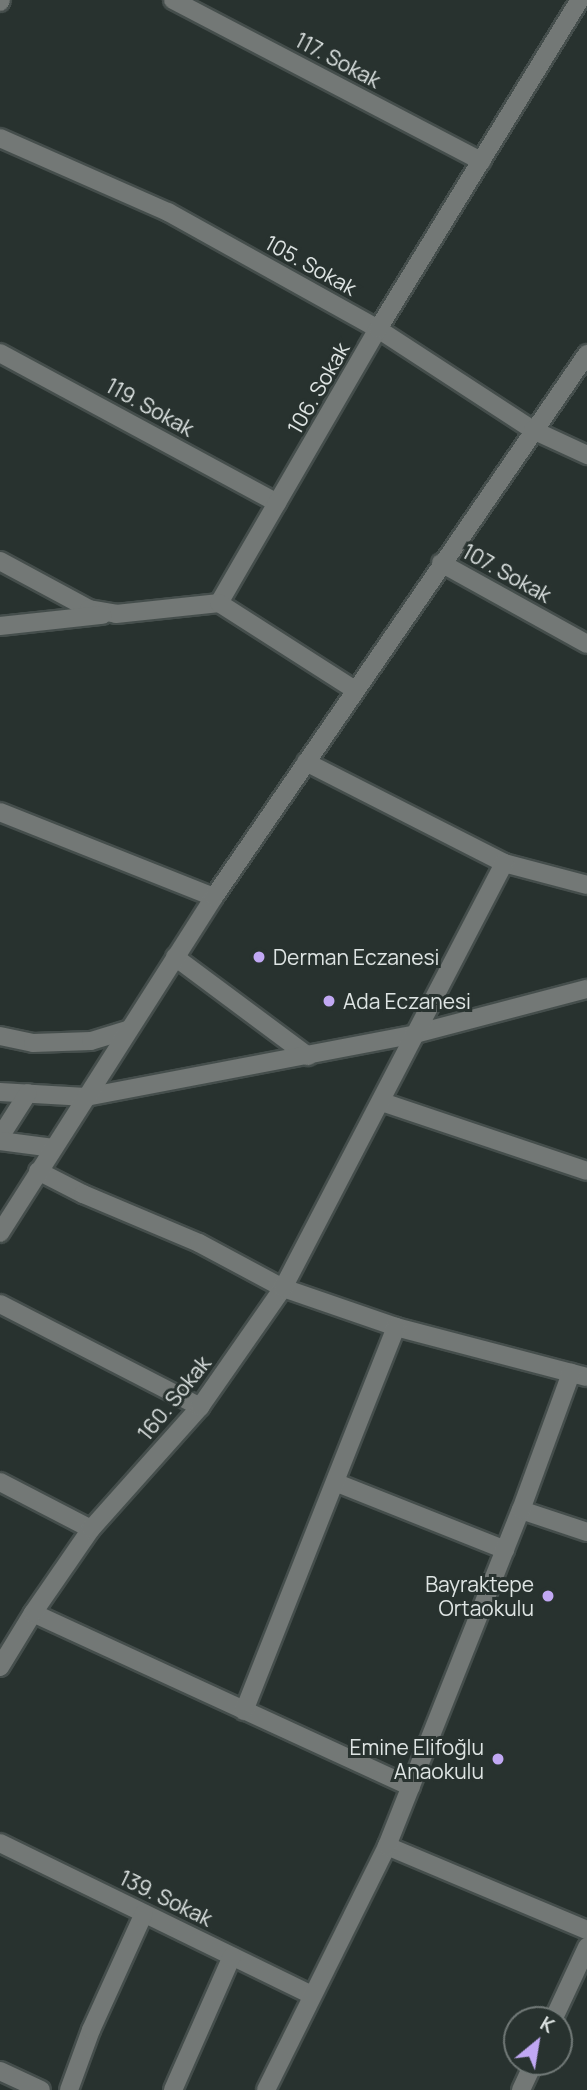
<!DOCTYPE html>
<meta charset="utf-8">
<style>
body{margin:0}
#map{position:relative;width:587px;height:2090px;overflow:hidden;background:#28322f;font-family:Manrope,sans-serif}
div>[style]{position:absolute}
.roads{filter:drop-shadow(2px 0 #454e4c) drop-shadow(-2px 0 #454e4c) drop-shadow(0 2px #454e4c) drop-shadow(0 -2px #454e4c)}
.minor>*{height:18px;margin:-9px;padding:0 9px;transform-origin:9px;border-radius:9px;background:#737876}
.dots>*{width:19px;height:19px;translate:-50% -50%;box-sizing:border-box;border:4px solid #28322f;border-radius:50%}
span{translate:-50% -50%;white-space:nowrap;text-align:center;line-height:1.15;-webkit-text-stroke:6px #28322f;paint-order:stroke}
.street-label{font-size:21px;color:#dee4e3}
.poi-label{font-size:21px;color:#dee4e3}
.left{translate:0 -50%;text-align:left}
.right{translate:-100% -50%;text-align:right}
.north{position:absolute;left:503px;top:2006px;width:70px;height:70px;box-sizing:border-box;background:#28322f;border:2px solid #717977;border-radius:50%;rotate:30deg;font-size:19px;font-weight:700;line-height:28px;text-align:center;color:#dee4e3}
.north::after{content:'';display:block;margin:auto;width:24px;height:32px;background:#c1a8f3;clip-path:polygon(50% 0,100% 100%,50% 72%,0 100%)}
</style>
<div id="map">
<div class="roads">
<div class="minor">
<i style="left:173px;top:0;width:348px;rotate:27.6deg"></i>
<i style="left:0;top:2px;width:2px;rotate:-63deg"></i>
<i style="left:0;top:138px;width:184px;rotate:23.8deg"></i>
<i style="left:168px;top:212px;width:240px;rotate:29.1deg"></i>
<i style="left:378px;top:329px;width:185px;rotate:33.1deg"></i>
<i style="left:533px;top:430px;width:60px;rotate:24.8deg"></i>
<i style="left:0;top:353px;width:315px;rotate:28.4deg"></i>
<i style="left:0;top:561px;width:101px;rotate:28.3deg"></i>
<i style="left:89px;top:609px;width:27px;rotate:10deg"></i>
<i style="left:116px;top:614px;width:104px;rotate:-6.1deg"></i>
<i style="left:219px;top:603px;width:317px;rotate:-59.9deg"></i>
<i style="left:378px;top:329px;width:386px;rotate:-58.5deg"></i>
<i style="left:441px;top:563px;width:167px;rotate:29deg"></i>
<i style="left:219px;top:603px;width:161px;rotate:32.6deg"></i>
<i style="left:0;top:626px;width:103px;rotate:-6.2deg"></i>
<i style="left:306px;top:762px;width:222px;rotate:27deg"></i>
<i style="left:504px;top:863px;width:86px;rotate:14.8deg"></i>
<i style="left:0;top:812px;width:230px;rotate:21.7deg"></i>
<i style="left:175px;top:957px;width:166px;rotate:36.7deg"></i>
<i style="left:0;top:1036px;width:34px;rotate:12deg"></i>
<i style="left:33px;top:1043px;width:58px;rotate:-2deg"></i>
<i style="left:91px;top:1041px;width:39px;rotate:-17deg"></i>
<i style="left:0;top:1092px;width:86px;rotate:3.3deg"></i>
<i style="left:86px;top:1097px;width:335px;rotate:-10.8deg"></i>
<i style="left:415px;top:1034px;width:178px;rotate:-14.7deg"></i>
<i style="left:382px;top:1102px;width:216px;rotate:18.6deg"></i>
<i style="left:0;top:1137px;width:52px;rotate:-57.5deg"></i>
<i style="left:0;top:1141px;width:54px;rotate:7.4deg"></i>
<i style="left:38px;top:1171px;width:51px;rotate:27.1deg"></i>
<i style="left:83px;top:1194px;width:126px;rotate:22.9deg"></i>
<i style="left:199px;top:1243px;width:95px;rotate:28.2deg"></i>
<i style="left:283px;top:1288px;width:120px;rotate:19deg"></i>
<i style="left:396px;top:1327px;width:197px;rotate:14.7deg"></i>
<i style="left:0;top:1233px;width:398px;rotate:-57.5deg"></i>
<i style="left:214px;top:897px;width:659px;rotate:-55.51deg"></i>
<i style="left:0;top:1304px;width:225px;rotate:27.2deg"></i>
<i style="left:0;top:1482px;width:102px;rotate:27.3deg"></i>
<i style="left:337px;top:1483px;width:181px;rotate:21.7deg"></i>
<i style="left:521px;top:1510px;width:70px;rotate:18.4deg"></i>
<i style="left:33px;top:1613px;width:416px;rotate:24.7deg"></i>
<i style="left:0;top:1667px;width:63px;rotate:-58.6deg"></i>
<i style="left:33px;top:1613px;width:102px;rotate:-55.4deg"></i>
<i style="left:91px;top:1529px;width:164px;rotate:-48.2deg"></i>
<i style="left:200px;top:1407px;width:145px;rotate:-55.1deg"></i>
<i style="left:283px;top:1288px;width:479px;rotate:-62.5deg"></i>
<i style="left:244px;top:1711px;width:413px;rotate:-68.4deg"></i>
<i style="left:0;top:1843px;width:346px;rotate:26deg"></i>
<i style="left:387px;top:1846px;width:217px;rotate:22.8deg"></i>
<i style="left:553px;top:2020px;width:81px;rotate:-65deg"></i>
<i style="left:0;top:2071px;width:45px;rotate:24.9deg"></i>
<i style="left:69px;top:2090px;width:64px;rotate:-69.9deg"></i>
<i style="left:91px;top:2030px;width:128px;rotate:-65.6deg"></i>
<i style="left:173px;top:2090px;width:146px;rotate:-66.2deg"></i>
<i style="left:266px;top:2090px;width:272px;rotate:-63.6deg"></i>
<i style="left:387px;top:1846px;width:362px;rotate:-68.3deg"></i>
<i style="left:521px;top:1510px;width:146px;rotate:-69.9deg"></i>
<i style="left:521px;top:2090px;width:31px;rotate:-65deg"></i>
</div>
</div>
<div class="dots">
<i style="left:259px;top:957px;background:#c1a8f3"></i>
<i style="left:329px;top:1001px;background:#c1a8f3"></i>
<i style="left:548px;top:1596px;background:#c1a8f3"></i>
<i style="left:498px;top:1759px;background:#c1a8f3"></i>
</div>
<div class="street-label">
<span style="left:338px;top:60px;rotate:28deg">117. Sokak</span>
<span style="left:311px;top:265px;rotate:29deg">105. Sokak</span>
<span style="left:318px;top:388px;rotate:-60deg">106. Sokak</span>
<span style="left:150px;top:407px;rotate:29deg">119. Sokak</span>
<span style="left:507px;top:573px;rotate:29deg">107. Sokak</span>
<span style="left:174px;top:1398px;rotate:-51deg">160. Sokak</span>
<span style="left:166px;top:1898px;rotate:26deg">139. Sokak</span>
</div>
<div class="poi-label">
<span class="left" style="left:273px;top:957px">Derman Eczanesi</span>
<span class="left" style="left:343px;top:1001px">Ada Eczanesi</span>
<span class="right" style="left:534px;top:1596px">Bayraktepe<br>Ortaokulu</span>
<span class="right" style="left:484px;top:1759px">Emine Elifoğlu<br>Anaokulu</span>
</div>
<div class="north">K</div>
</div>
